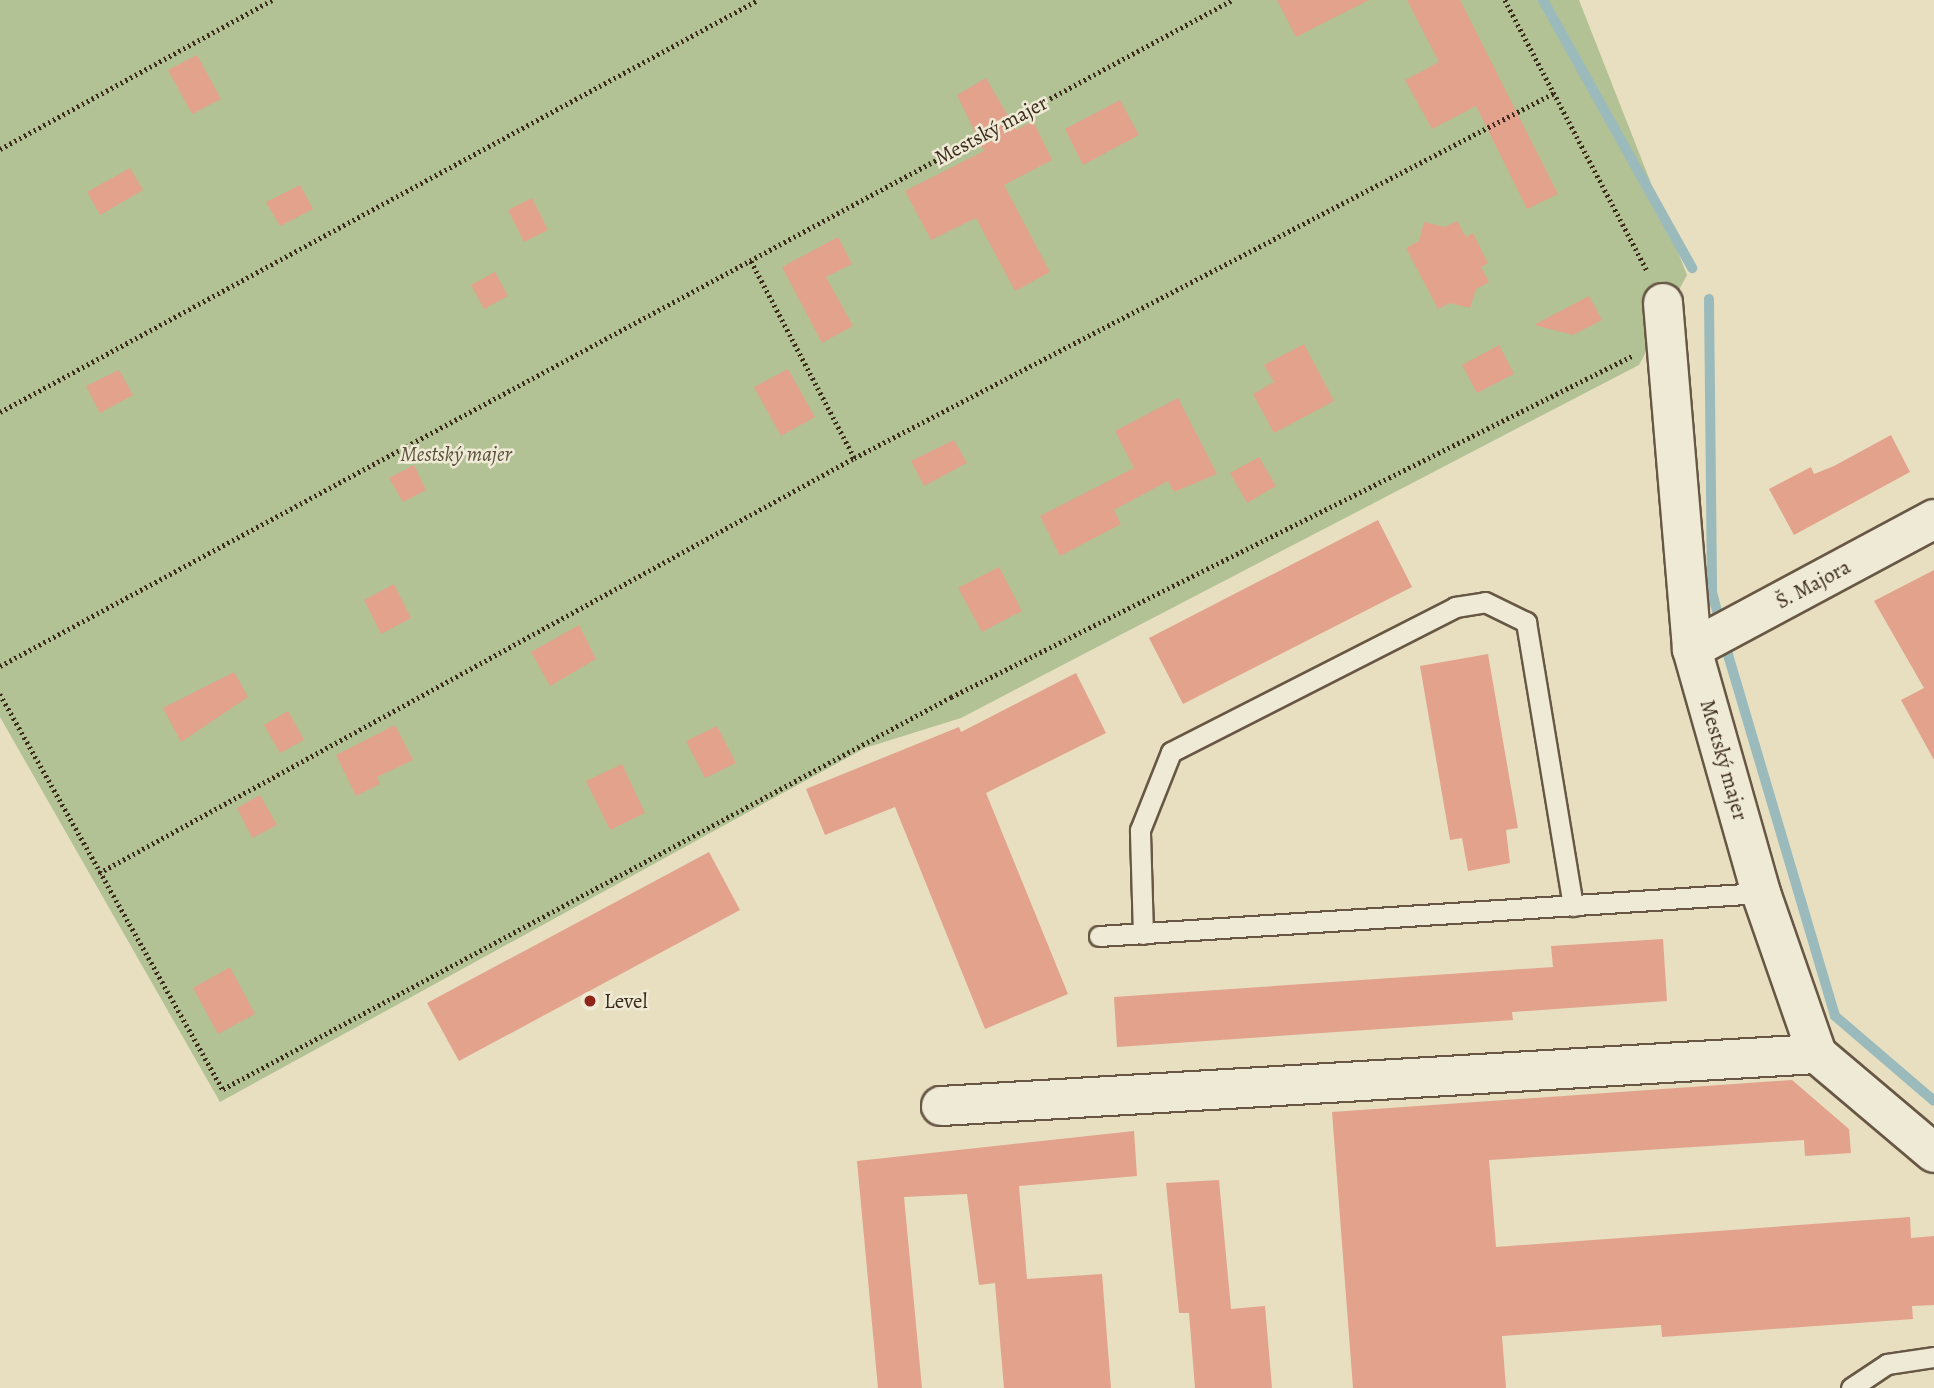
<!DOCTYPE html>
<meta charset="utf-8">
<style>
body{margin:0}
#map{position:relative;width:1934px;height:1388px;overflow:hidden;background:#e7dfc0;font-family:Alegreya,serif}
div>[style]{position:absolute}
.green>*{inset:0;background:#b2c295}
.stream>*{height:10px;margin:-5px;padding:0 5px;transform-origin:5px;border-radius:5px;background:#9bbabc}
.building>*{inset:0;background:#e2a28c}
.path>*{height:4.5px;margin-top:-2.25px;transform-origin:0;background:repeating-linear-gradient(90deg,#3c2a1a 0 2px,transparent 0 5.5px)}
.roads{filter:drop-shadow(2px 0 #675744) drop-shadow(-2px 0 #675744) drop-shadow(0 2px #675744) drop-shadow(0 -2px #675744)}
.service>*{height:19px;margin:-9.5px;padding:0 9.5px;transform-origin:9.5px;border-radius:9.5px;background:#efead6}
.minor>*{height:38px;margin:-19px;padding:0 19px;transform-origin:19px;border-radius:19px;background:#efead6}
.dots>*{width:19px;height:19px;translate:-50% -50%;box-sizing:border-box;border:4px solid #efead6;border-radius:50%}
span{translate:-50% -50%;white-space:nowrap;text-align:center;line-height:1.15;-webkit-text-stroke:5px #efead6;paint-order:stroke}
.street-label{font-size:21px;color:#3c2a1a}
.park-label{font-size:21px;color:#5a5039;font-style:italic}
.poi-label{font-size:21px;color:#3c2a1a}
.left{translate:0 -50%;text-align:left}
</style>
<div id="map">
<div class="green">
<i style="clip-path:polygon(0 0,1579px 0,1687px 275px,1639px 365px,961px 718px,865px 748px,220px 1102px,0 717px)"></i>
</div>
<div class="stream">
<i style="left:1543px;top:0;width:307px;rotate:60.9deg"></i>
<i style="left:1709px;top:299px;width:293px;rotate:89.4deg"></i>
<i style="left:1712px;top:592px;width:68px;rotate:75.6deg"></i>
<i style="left:1729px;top:658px;width:373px;rotate:73.5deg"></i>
<i style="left:1835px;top:1016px;width:130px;rotate:40.6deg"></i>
</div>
<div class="building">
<i style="clip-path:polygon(1277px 0,1369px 0,1296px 37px)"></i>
<i style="clip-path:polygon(1407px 0,1460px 0,1558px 194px,1527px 209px,1476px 106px,1432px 129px,1405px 80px,1439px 62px)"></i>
<i style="clip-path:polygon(197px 55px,221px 99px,192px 114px,168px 70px)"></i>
<i style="clip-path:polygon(986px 78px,1016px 130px,1033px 121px,1052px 160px,1004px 185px,1050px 272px,1015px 291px,976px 218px,931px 240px,905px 191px,984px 151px,957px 95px)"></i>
<i style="clip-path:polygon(1120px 100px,1139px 135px,1083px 165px,1065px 129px)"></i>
<i style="clip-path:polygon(130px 168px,143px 190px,100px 215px,87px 192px)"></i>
<i style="clip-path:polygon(300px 185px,313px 209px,280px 226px,266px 202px)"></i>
<i style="clip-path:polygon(532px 198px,548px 230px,524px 242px,508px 210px)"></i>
<i style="clip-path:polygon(1457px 221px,1466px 237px,1473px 233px,1488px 263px,1481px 267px,1489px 282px,1476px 289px,1470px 308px,1450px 303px,1438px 309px,1406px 248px,1419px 241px,1424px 222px,1445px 227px)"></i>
<i style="clip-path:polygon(838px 237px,852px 264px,826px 277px,853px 326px,822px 343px,782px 267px)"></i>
<i style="clip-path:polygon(495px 272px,508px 296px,484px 309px,471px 285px)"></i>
<i style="clip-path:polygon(1589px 296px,1602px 320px,1573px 335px,1534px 325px)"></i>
<i style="clip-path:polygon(1304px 344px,1334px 401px,1274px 433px,1253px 394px,1274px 382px,1264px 365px)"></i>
<i style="clip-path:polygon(1499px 345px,1514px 374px,1477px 393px,1462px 365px)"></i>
<i style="clip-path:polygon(788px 369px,815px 417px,781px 436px,754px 387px)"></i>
<i style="clip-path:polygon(119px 370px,133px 395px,100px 413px,86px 386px)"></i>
<i style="clip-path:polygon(1178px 398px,1217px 474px,1174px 492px,1168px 481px,1114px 510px,1121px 524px,1060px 556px,1040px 516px,1134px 468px,1115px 431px)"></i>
<i style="clip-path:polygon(1891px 435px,1910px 472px,1794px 535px,1769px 489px,1811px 467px,1814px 474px,1834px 466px)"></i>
<i style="clip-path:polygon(954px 440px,967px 463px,924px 486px,911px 461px)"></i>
<i style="clip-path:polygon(1259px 457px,1276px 486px,1247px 503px,1230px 473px)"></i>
<i style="clip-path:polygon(414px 465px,426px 490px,403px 502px,389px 478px)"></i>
<i style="clip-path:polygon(1378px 520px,1412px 587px,1183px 704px,1149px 638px)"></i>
<i style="clip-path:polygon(999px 567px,1022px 611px,982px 632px,958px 588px)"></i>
<i style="clip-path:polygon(1934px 570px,1934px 760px,1901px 700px,1924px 688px,1874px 601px)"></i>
<i style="clip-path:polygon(394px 584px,411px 618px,381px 634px,364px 600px)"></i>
<i style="clip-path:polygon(579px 625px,596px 659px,550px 686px,531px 652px)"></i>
<i style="clip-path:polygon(1488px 654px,1518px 828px,1506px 830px,1510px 863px,1468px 871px,1462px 838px,1450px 840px,1420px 666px)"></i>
<i style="clip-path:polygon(234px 672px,248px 697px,181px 742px,163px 708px)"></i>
<i style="clip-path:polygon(1076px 673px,1106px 733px,986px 793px,1068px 994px,985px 1029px,895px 807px,825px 835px,806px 789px,959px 727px,961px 732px)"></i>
<i style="clip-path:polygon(288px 711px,304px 740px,280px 753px,264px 725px)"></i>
<i style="clip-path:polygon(395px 725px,413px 760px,377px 777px,380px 784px,356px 796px,336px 755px)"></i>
<i style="clip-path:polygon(717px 726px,736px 763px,705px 778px,686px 741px)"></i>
<i style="clip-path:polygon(622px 764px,645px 813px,610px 830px,586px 781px)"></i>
<i style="clip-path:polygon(260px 795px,277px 825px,252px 838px,237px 808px)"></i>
<i style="clip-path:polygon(709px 852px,740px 910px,459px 1061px,427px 1003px)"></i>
<i style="clip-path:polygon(1663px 939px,1667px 1001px,1512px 1012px,1513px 1020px,1117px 1047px,1114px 997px,1553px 967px,1551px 946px)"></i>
<i style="clip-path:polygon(230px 967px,255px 1014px,218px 1034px,193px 988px)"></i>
<i style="clip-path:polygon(1792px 1080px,1849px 1129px,1851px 1153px,1805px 1156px,1804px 1140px,1489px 1160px,1496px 1247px,1910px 1217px,1911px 1238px,1934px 1236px,1934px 1305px,1912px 1306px,1913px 1319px,1662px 1337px,1661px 1325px,1502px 1336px,1506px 1388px,1353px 1388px,1332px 1112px)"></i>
<i style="clip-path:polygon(1134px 1131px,1137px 1176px,1019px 1186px,1027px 1279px,1102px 1274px,1111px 1388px,1004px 1388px,995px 1283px,979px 1285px,967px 1194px,904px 1197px,922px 1388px,878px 1388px,857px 1161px)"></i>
<i style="clip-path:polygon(1219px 1180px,1231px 1309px,1265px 1306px,1272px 1388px,1195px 1388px,1189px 1313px,1179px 1313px,1166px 1183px)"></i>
</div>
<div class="path">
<i style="left:1505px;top:0;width:306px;rotate:62.3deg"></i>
<i style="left:0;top:149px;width:310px;rotate:-28.7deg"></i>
<i style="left:0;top:412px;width:863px;rotate:-28.53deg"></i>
<i style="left:854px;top:458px;width:789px;rotate:-27.54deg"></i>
<i style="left:0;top:666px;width:1400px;rotate:-28.39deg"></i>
<i style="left:0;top:694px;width:454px;rotate:60.6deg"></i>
<i style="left:223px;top:1089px;width:827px;rotate:-28.3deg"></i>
<i style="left:951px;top:697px;width:762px;rotate:-26.6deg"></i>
<i style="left:99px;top:873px;width:862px;rotate:-28.8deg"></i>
<i style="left:854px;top:458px;width:224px;rotate:-117.7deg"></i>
</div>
<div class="roads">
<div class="service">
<i style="left:1143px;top:934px;width:104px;rotate:-91.7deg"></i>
<i style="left:1140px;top:830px;width:84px;rotate:-68.3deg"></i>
<i style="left:1171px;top:752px;width:319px;rotate:-27deg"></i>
<i style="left:1455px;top:607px;width:30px;rotate:-9deg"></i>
<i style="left:1485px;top:602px;width:46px;rotate:26deg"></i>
<i style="left:1526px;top:622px;width:288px;rotate:80.6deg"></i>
<i style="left:1099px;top:936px;width:663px;rotate:-3.72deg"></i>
<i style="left:1851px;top:1388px;width:43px;rotate:-33.7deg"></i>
<i style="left:1887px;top:1364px;width:48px;rotate:-8.5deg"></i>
</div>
<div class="minor">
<i style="left:1663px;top:303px;width:347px;rotate:85.2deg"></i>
<i style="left:1692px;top:649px;width:254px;rotate:74.2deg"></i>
<i style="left:1761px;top:893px;width:170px;rotate:70.8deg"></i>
<i style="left:1817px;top:1054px;width:153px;rotate:40.2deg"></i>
<i style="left:1692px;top:649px;width:275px;rotate:-28.2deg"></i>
<i style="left:941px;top:1106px;width:878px;rotate:-3.4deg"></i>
</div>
</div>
<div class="dots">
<i style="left:590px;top:1001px;background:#8f2418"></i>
</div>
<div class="street-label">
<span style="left:991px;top:130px;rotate:-28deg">Mestský majer</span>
<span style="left:1813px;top:584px;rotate:-28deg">Š. Majora</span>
<span style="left:1724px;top:760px;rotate:74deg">Mestský majer</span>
</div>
<div class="park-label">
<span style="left:456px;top:454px">Mestský majer</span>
</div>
<div class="poi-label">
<span class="left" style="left:604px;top:1001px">Level</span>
</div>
</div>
